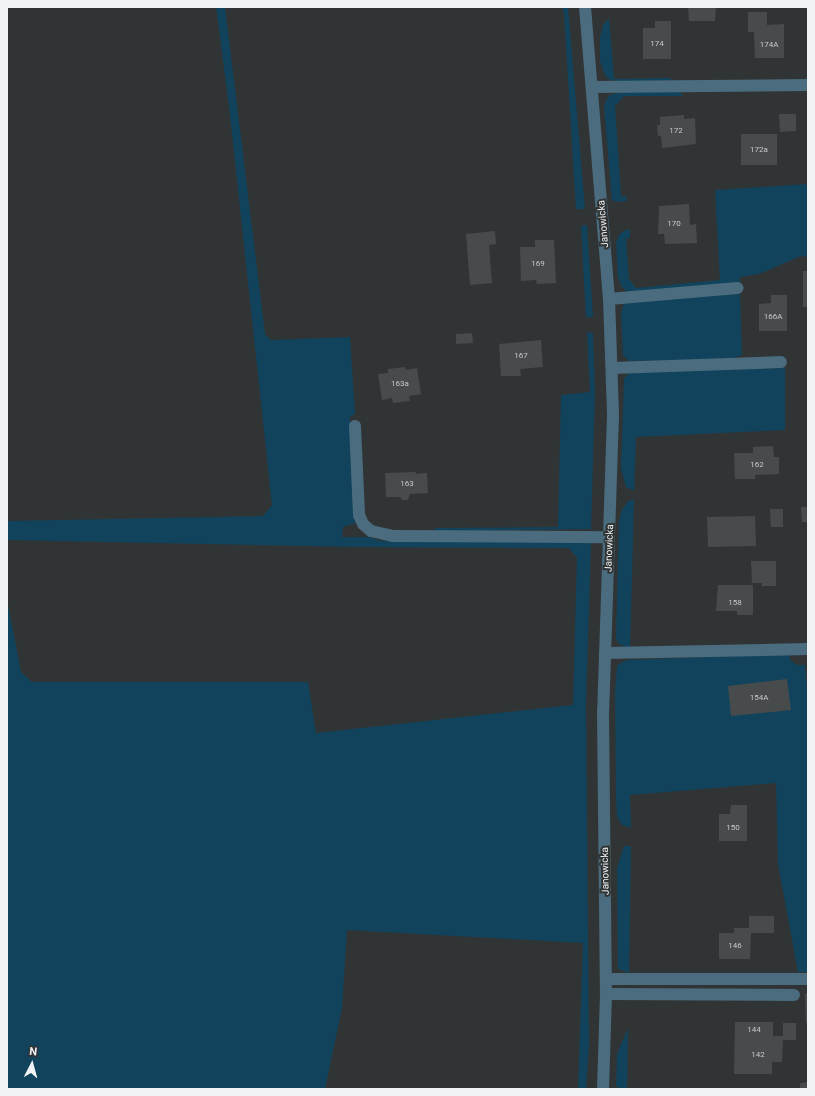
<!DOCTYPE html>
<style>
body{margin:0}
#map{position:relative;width:815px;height:1096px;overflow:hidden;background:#313435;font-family:Roboto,sans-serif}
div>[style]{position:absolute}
.green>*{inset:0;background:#11445c}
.building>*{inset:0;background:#484b4c}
.minor>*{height:12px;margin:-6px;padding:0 6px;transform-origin:6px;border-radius:6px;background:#4b6c7e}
span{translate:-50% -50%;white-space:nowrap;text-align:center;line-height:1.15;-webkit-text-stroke:4px #313435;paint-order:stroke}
.number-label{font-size:8px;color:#c7c9ca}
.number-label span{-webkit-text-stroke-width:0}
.street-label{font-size:10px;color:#f1f3f4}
.frame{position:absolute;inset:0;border:8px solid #f1f3f4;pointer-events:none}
.north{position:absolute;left:12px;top:1044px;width:40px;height:40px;-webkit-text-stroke:3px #313435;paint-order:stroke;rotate:6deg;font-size:11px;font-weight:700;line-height:16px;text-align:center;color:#f1f3f4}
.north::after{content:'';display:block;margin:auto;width:14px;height:18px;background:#f1f3f4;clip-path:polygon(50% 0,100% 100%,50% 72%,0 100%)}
</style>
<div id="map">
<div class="green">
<i style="clip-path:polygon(216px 7px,225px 7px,265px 334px,271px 340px,350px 337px,355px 414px,350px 417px,355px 523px,343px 527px,342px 537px,369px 537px,380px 541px,589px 541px,591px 543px,586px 704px,589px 1044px,586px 1089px,578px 1089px,583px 943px,347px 930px,342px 1008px,325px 1089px,7px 1089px,7px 599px,21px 672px,32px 682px,308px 682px,316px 733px,573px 705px,577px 558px,569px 548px,357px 547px,7px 540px,7px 521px,263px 516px,272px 505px,229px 106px)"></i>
<i style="clip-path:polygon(562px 7px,568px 7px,585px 209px,576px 209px,564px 14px)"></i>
<i style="clip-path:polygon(609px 18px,614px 79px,672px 78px,670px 80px,621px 82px,608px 79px,604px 73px,600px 61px,600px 38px,603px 25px)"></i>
<i style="clip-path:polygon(679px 91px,683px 96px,624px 96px,615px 106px,621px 196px,626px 196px,627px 201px,616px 202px,612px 200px,604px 106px,606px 100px,610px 95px,621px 92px)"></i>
<i style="clip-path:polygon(808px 184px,808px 257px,801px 256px,759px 274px,740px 277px,740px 284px,631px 293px,626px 291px,621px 286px,618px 277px,616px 243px,619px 235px,624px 231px,630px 229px,630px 238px,626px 239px,629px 279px,636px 288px,720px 280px,715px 190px)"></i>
<i style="clip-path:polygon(587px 225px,593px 317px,586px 317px,581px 226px)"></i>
<i style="clip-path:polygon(740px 294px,742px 355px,731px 359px,629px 361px,623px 355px,621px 313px,624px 303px,630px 301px)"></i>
<i style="clip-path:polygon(587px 332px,593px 333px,595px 392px,591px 529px,437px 531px,434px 528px,558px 527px,561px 395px,590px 392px)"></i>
<i style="clip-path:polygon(785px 368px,785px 430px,636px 437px,634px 491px,626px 487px,621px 469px,624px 379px,627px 375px,632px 372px)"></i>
<i style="clip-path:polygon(634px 499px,630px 649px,619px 644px,616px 638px,619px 521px,622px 510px,628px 501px)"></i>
<i style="clip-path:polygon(790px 654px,790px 660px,797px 665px,805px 665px,808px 701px,808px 972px,798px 972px,778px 864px,776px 783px,630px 795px,631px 828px,622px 825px,617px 817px,616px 798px,615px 692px,617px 666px,622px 662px,628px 660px)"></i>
<i style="clip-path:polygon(624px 846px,631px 846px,629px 973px,618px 969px,617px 868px)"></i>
<i style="clip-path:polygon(628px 1028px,627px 1089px,620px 1089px,616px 1086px,617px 1054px)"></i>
</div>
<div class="building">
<i style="clip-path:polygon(688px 7px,716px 7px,715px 21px,689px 21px)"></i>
<i style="clip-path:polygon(748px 12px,767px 12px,767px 25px,784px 24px,784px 58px,755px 58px,754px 32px,748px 32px)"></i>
<i style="clip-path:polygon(655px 21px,671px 21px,671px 59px,643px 59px,643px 28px,655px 28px)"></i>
<i style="clip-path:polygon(779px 114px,796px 114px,796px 131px,780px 132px)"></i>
<i style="clip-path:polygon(684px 115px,684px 119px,695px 118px,696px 144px,662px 148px,661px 136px,658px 136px,657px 125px,660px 125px,660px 117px)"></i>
<i style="clip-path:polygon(741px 134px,777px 134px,777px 165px,741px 165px)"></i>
<i style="clip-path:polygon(689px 204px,690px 225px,696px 224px,697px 243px,665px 244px,664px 234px,658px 234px,659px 206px)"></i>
<i style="clip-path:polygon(495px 231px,496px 244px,489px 245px,492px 283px,470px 285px,466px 234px)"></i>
<i style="clip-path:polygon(535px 240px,554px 240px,556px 283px,537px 284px,536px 280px,521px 281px,520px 247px,535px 247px)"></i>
<i style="clip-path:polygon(803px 271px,808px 271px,808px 307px,803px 307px)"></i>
<i style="clip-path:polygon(771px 295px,787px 295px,787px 331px,759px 331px,759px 304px,771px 303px)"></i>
<i style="clip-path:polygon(472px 333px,473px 343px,456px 344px,456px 334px)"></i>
<i style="clip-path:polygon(541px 340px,543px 367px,520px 369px,521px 376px,501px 376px,499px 344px)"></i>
<i style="clip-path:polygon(405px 367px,406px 370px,417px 368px,421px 394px,409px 396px,410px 401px,393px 403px,392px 398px,382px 400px,378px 374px,388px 373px,388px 369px)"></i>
<i style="clip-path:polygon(773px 446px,774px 457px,779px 457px,779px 474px,755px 475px,755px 479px,735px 479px,734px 453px,753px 453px,753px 447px)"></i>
<i style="clip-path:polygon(416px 472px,416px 474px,427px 473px,428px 493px,410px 494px,408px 500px,402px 500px,400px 497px,386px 497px,385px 473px)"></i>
<i style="clip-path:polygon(801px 507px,808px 507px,808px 522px,802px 522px)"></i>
<i style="clip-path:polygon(770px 509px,783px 509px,783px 527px,771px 527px)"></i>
<i style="clip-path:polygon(755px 516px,756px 546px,708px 547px,707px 517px)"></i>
<i style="clip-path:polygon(751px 561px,776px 561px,776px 586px,762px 586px,762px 583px,752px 583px)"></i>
<i style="clip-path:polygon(718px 585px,753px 585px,753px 615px,737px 615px,737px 611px,716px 611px)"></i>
<i style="clip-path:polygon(787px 679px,791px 710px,731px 716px,728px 686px)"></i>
<i style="clip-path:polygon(731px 805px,747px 805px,747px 841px,719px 841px,719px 814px,730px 814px)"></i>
<i style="clip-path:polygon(749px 916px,774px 916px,774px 933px,751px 933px,750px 959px,719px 959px,719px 933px,734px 933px,734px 928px,749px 928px)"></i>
<i style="clip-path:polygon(808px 993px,808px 1023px,806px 1023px,805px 994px)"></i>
<i style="clip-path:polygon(735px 1022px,773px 1022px,773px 1036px,783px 1036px,783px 1023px,796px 1023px,796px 1040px,783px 1040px,782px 1062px,772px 1062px,772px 1074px,734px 1074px)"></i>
<i style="clip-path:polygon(808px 1082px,808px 1089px,800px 1089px,800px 1083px)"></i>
</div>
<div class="minor">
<i style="left:585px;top:7px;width:293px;rotate:85.3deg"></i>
<i style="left:609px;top:299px;width:116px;rotate:88deg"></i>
<i style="left:613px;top:415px;width:297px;rotate:91.9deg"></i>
<i style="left:603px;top:712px;width:282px;rotate:89.4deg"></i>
<i style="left:606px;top:994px;width:95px;rotate:91.8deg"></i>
<i style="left:592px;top:87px;width:216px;rotate:-0.5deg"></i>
<i style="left:609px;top:299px;width:129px;rotate:-4.9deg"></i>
<i style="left:612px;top:368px;width:169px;rotate:-2deg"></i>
<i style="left:355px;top:426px;width:89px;rotate:87.4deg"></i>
<i style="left:359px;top:515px;width:10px;rotate:66deg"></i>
<i style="left:363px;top:524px;width:11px;rotate:41deg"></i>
<i style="left:371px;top:531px;width:22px;rotate:13deg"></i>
<i style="left:392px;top:536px;width:217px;rotate:0.3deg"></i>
<i style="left:605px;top:653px;width:203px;rotate:-1.1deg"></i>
<i style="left:606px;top:979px;width:202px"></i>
<i style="left:606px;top:994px;width:188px;rotate:0.3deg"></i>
</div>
<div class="number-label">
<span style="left:657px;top:44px">174</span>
<span style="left:769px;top:45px">174A</span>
<span style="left:676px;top:131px">172</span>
<span style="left:759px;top:150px">172a</span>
<span style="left:674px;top:224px">170</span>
<span style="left:538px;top:264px">169</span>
<span style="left:773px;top:317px">166A</span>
<span style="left:521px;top:356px">167</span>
<span style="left:400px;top:384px">163a</span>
<span style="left:757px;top:465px">162</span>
<span style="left:407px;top:484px">163</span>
<span style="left:735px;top:603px">158</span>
<span style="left:759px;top:698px">154A</span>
<span style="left:733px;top:828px">150</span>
<span style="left:735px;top:946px">146</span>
<span style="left:754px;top:1030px">144</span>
<span style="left:758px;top:1055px">142</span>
</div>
<div class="street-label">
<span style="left:603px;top:224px;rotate:-95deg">Janowicka</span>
<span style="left:609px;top:548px;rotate:-88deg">Janowicka</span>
<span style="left:605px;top:871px;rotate:-91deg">Janowicka</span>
</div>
<div class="frame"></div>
<div class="north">N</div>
</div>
